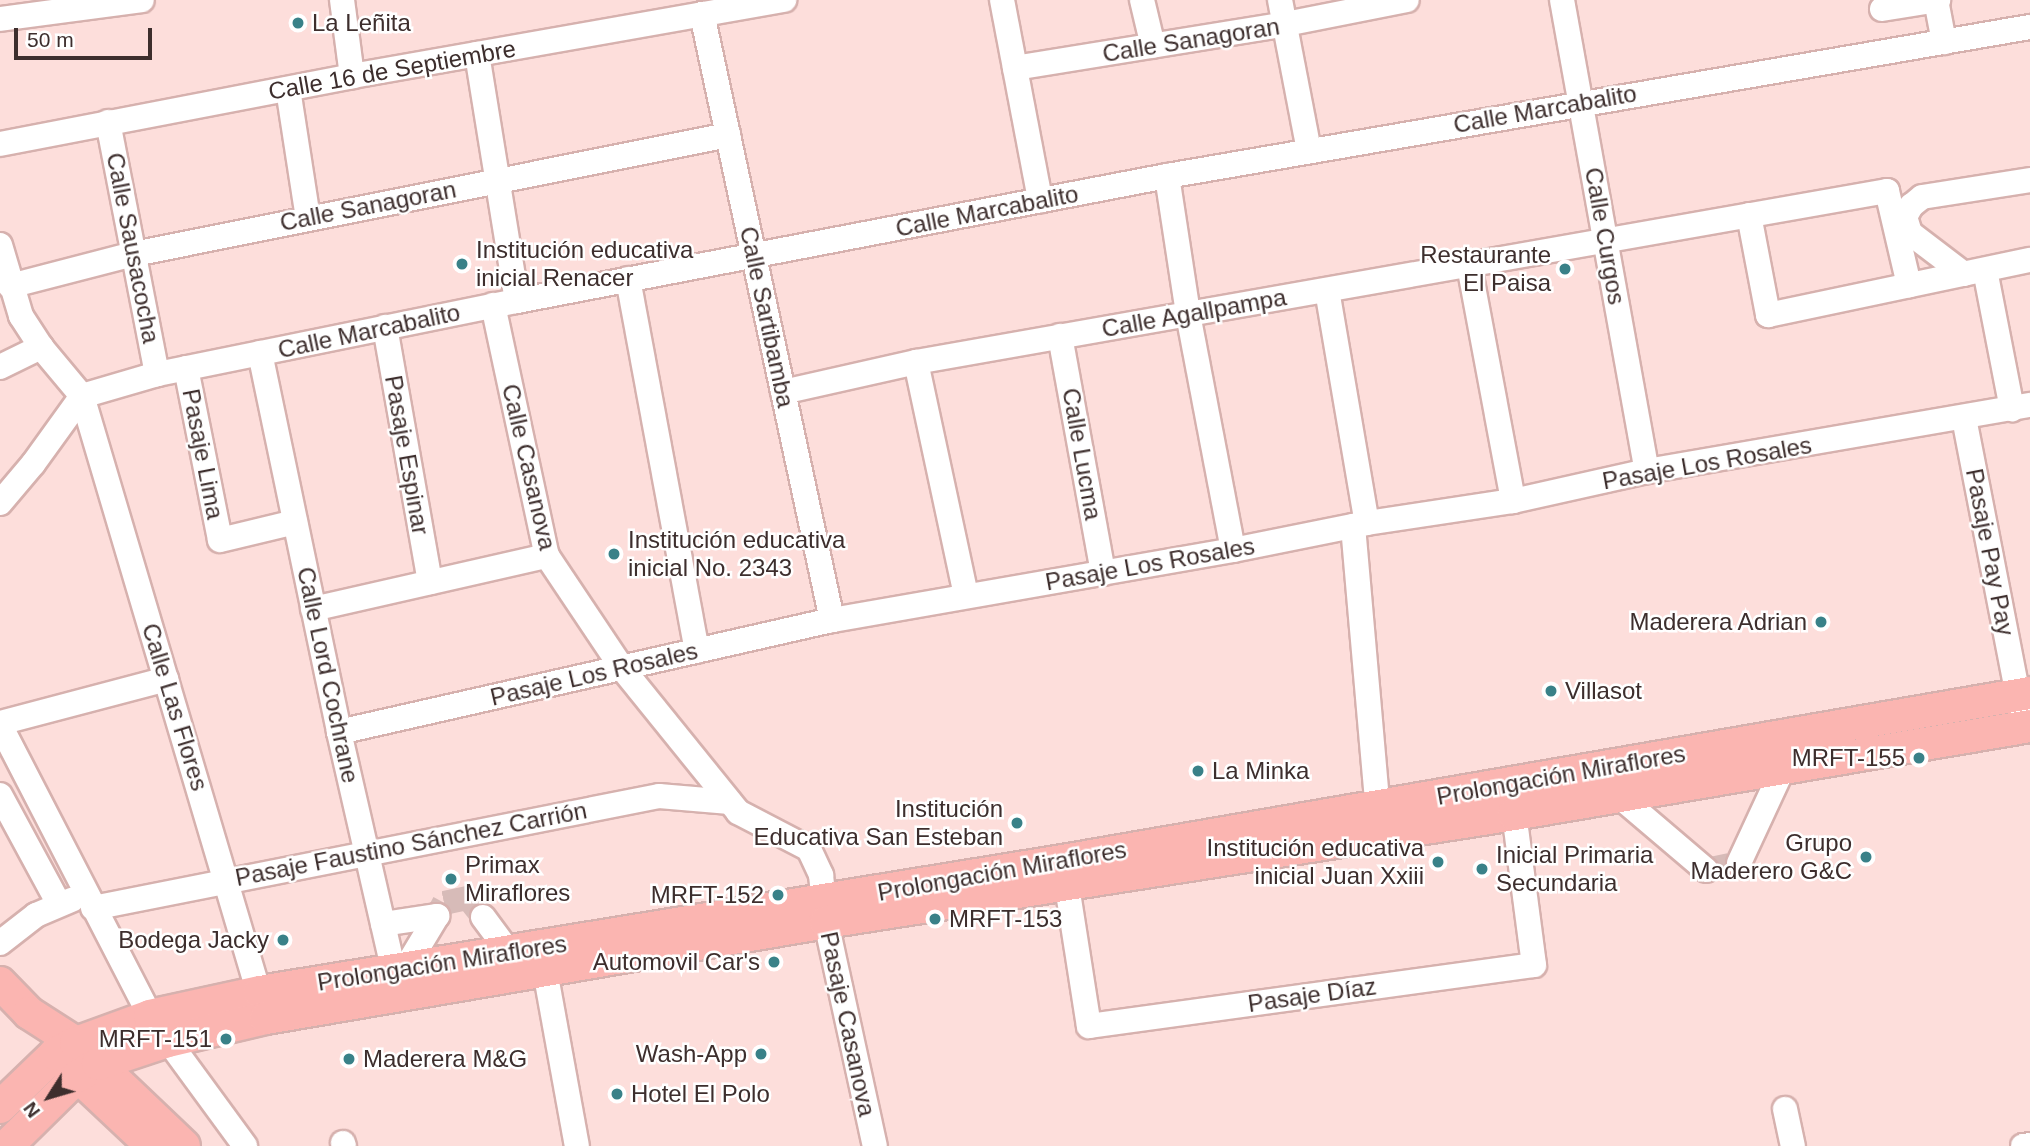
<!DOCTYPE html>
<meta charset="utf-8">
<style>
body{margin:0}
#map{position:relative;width:2030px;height:1146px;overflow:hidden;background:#fddedb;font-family:Helvetica,sans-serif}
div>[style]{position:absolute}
.minor-tunnel>*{height:24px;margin-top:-12px;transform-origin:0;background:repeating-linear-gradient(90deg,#d7bbb8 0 24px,transparent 0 36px)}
.roads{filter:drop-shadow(2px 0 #d6b1ae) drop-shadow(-2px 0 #d6b1ae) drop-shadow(0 2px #d6b1ae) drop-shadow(0 -2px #d6b1ae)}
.minor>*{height:24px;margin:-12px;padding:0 12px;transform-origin:12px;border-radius:12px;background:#fff}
.major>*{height:32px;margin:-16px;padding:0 16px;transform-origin:16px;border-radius:16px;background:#fbb5b1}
.dots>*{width:19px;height:19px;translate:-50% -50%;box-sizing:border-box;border:4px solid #fff;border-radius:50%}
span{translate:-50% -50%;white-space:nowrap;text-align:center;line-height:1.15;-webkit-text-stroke:5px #fff;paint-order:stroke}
.poi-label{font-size:24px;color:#3d2e2d}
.left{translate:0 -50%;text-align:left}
.right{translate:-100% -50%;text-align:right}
.street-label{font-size:24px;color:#3d2e2d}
.north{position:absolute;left:14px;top:1062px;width:70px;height:70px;-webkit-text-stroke:5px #fff;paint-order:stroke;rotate:233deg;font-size:19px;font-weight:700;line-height:28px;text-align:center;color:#3d2e2d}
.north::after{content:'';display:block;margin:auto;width:24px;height:32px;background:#3d2e2d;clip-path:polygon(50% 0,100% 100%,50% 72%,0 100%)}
.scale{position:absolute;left:14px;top:28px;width:138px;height:32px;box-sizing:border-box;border:4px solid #3d2e2d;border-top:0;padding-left:9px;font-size:21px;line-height:24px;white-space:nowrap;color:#3d2e2d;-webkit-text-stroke:5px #fff;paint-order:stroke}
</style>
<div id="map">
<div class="minor-tunnel">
<i style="left:1706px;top:870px;width:34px;rotate:-12deg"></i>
<i style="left:437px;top:916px;width:15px;rotate:-62deg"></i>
<i style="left:444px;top:903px;width:25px;rotate:-12deg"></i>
<i style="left:468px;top:898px;width:24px;rotate:52deg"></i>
</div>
<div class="roads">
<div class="minor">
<i style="left:342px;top:0;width:77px;rotate:82.5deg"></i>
<i style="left:1002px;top:0;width:204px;rotate:79.2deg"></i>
<i style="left:1142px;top:0;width:47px;rotate:76.6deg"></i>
<i style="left:1280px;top:0;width:154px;rotate:79.1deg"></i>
<i style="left:1562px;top:0;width:479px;rotate:79.8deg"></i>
<i style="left:1936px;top:0;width:43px;rotate:79.2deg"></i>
<i style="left:1882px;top:9px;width:57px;rotate:-9.1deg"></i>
<i style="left:702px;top:14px;width:620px;rotate:77.89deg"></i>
<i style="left:0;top:19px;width:143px;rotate:-7.6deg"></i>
<i style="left:477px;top:54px;width:250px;rotate:80.8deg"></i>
<i style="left:1015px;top:68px;width:275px;rotate:-9.2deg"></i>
<i style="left:1286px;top:24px;width:123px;rotate:-11.2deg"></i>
<i style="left:288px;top:89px;width:131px;rotate:81.2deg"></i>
<i style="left:108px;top:122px;width:257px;rotate:79deg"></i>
<i style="left:0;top:144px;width:359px;rotate:-10.9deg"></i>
<i style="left:352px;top:76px;width:439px;rotate:-10deg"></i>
<i style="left:1167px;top:176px;width:140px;rotate:81.3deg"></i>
<i style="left:1188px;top:314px;width:240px;rotate:79.2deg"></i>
<i style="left:1749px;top:215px;width:102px;rotate:79.2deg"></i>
<i style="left:1768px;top:315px;width:268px;rotate:-11.9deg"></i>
<i style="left:0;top:245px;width:74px;rotate:73.5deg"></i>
<i style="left:21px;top:316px;width:37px;rotate:57deg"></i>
<i style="left:41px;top:347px;width:64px;rotate:50.1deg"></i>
<i style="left:82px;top:396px;width:637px;rotate:73.5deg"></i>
<i style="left:1469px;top:265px;width:240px;rotate:79.4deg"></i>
<i style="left:1985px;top:270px;width:142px;rotate:79deg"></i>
<i style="left:1964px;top:274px;width:68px;rotate:-142.8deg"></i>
<i style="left:1910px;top:233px;width:17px;rotate:-107deg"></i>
<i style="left:1905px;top:217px;width:13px;rotate:-61deg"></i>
<i style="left:1911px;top:206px;width:14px;rotate:-39deg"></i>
<i style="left:1922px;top:197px;width:109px;rotate:-8.9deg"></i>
<i style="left:628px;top:279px;width:378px;rotate:79.5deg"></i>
<i style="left:10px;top:286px;width:128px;rotate:-14.5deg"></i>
<i style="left:134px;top:254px;width:606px;rotate:-11.33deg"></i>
<i style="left:1327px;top:290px;width:236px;rotate:80.3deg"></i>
<i style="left:493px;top:305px;width:257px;rotate:77.9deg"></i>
<i style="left:547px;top:556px;width:135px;rotate:56.2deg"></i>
<i style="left:622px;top:668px;width:185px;rotate:51.1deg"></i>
<i style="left:738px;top:812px;width:80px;rotate:27.5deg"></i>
<i style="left:809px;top:849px;width:29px;rotate:65deg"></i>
<i style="left:821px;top:875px;width:47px;rotate:83.9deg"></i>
<i style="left:826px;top:922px;width:229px;rotate:77.7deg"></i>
<i style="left:385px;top:327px;width:259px;rotate:80deg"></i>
<i style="left:1060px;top:336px;width:241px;rotate:79.7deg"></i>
<i style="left:260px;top:353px;width:387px;rotate:78.2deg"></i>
<i style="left:339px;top:732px;width:260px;rotate:77.1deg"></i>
<i style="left:916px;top:362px;width:239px;rotate:77.9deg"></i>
<i style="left:0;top:367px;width:46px;rotate:-26deg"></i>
<i style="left:186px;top:368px;width:175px;rotate:78.8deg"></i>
<i style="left:220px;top:540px;width:77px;rotate:-13.5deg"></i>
<i style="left:783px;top:392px;width:136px;rotate:-12.7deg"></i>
<i style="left:916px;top:362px;width:986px;rotate:-9.99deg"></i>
<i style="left:1887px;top:191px;width:97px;rotate:76.8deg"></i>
<i style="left:1964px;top:418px;width:299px;rotate:79deg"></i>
<i style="left:0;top:503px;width:51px;rotate:-49.8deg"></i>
<i style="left:33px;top:464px;width:84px;rotate:-54.2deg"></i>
<i style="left:82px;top:396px;width:78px;rotate:-16.3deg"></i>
<i style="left:157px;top:374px;width:367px;rotate:-11.5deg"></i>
<i style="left:517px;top:301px;width:662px;rotate:-10.89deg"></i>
<i style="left:1167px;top:176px;width:876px;rotate:-9.8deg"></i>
<i style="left:1353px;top:526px;width:300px;rotate:85deg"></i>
<i style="left:313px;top:609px;width:240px;rotate:-12.8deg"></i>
<i style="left:0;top:723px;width:172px;rotate:-14.8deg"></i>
<i style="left:0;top:725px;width:327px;rotate:62.7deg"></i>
<i style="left:150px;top:1016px;width:161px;rotate:53.8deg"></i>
<i style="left:339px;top:732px;width:506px;rotate:-12.8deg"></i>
<i style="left:832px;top:620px;width:407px;rotate:-9.9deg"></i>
<i style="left:1233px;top:550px;width:137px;rotate:-11.4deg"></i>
<i style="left:1367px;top:523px;width:148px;rotate:-8.6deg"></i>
<i style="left:1513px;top:501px;width:137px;rotate:-12.6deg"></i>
<i style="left:1647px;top:471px;width:389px;rotate:-9.8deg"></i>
<i style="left:0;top:795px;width:124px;rotate:61.6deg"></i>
<i style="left:1619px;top:796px;width:114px;rotate:40.4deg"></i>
<i style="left:1739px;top:863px;width:105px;rotate:-65.1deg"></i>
<i style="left:1783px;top:768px;width:13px;rotate:-99deg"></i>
<i style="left:1064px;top:867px;width:161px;rotate:81.1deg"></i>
<i style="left:1089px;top:1026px;width:449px;rotate:-7.8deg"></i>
<i style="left:1534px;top:965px;width:152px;rotate:-97.5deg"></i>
<i style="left:93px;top:908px;width:577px;rotate:-11.19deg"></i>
<i style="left:659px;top:796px;width:71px;rotate:4.8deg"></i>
<i style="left:483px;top:917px;width:44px;rotate:53.4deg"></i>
<i style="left:383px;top:924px;width:55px;rotate:-8.4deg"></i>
<i style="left:0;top:943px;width:46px;rotate:-37.9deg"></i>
<i style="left:36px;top:915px;width:39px;rotate:-23deg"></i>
<i style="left:542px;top:954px;width:195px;rotate:79.7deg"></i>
<i style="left:405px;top:969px;width:62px;rotate:-58.9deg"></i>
<i style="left:1785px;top:1109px;width:38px;rotate:78deg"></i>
<i style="left:343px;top:1143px;width:3px;rotate:72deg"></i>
<i style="left:2023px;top:1146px;width:7px;rotate:-8deg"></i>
</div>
<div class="major">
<i style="left:0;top:983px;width:42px;rotate:46deg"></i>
<i style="left:29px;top:1013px;width:56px;rotate:32.6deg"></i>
<i style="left:76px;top:1043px;width:149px;rotate:43.6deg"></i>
<i style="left:63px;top:1062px;width:122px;rotate:43.3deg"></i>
<i style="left:0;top:1107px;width:76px;rotate:-43.9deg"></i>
<i style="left:55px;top:1054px;width:24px;rotate:-28deg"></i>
<i style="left:76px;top:1043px;width:79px;rotate:-20deg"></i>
<i style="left:150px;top:1016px;width:113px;rotate:-12.3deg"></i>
<i style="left:260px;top:992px;width:814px;rotate:-9.27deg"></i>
<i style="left:1063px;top:861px;width:981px;rotate:-9.86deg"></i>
<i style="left:7px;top:1146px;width:100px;rotate:-44.6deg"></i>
<i style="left:78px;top:1076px;width:23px;rotate:-31deg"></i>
<i style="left:98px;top:1064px;width:74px;rotate:-18.2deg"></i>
<i style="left:168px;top:1041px;width:101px;rotate:-13.2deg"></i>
<i style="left:266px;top:1018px;width:568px;rotate:-9.73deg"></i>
<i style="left:826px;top:922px;width:696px;rotate:-8.92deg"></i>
<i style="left:1514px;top:814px;width:523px;rotate:-9.68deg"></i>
</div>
</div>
<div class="dots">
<i style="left:298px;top:23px;background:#398188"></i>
<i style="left:462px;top:264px;background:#398188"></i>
<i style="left:1565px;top:269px;background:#398188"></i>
<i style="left:614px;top:554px;background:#398188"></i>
<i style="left:1821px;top:622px;background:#398188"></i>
<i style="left:1551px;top:691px;background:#398188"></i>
<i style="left:1919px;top:758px;background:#398188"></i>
<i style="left:1198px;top:771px;background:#398188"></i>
<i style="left:1017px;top:823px;background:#398188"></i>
<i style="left:1866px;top:857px;background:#398188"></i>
<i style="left:1438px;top:862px;background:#398188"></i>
<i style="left:1482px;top:869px;background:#398188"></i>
<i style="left:451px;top:879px;background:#398188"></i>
<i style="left:778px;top:895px;background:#398188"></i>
<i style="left:935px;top:919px;background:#398188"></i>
<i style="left:283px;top:940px;background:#398188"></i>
<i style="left:774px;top:962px;background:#398188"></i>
<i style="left:226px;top:1039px;background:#398188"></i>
<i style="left:761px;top:1054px;background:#398188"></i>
<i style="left:349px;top:1059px;background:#398188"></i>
<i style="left:617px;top:1094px;background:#398188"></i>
</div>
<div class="poi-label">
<span class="left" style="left:312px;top:23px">La Leñita</span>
<span class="left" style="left:476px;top:264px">Institución educativa<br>inicial Renacer</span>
<span class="right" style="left:1551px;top:269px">Restaurante<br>El Paisa</span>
<span class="left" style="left:628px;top:554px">Institución educativa<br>inicial No. 2343</span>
<span class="right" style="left:1807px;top:622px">Maderera Adrian</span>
<span class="left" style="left:1565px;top:691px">Villasot</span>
<span class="right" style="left:1905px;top:758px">MRFT-155</span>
<span class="left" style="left:1212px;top:771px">La Minka</span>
<span class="right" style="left:1003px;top:823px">Institución<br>Educativa San Esteban</span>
<span class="right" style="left:1852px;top:857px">Grupo<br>Maderero G&amp;C</span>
<span class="right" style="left:1424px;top:862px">Institución educativa<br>inicial Juan Xxiii</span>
<span class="left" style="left:1496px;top:869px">Inicial Primaria<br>Secundaria</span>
<span class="left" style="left:465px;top:879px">Primax<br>Miraflores</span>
<span class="right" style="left:764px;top:895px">MRFT-152</span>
<span class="left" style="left:949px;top:919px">MRFT-153</span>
<span class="right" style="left:269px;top:940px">Bodega Jacky</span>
<span class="right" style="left:760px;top:962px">Automovil Car's</span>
<span class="right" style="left:212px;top:1039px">MRFT-151</span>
<span class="right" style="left:747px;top:1054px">Wash-App</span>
<span class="left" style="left:363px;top:1059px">Maderera M&amp;G</span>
<span class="left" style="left:631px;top:1094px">Hotel El Polo</span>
</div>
<div class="street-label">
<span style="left:1191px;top:40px;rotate:-9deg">Calle Sanagoran</span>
<span style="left:392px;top:70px;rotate:-10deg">Calle 16 de Septiembre</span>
<span style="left:1545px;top:109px;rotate:-10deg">Calle Marcabalito</span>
<span style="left:368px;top:206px;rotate:-11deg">Calle Sanagoran</span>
<span style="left:987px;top:211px;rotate:-11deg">Calle Marcabalito</span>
<span style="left:1605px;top:236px;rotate:80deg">Calle Curgos</span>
<span style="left:133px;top:248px;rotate:79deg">Calle Sausacocha</span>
<span style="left:1194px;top:313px;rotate:-10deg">Calle Agallpampa</span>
<span style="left:767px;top:317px;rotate:78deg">Calle Sartibamba</span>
<span style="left:369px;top:331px;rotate:-12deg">Calle Marcabalito</span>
<span style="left:203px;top:454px;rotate:79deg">Pasaje Lima</span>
<span style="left:1082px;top:454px;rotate:80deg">Calle Lucma</span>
<span style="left:407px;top:455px;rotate:80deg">Pasaje Espinar</span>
<span style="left:1707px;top:463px;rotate:-10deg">Pasaje Los Rosales</span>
<span style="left:529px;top:467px;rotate:77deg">Calle Casanova</span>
<span style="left:1990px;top:552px;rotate:79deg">Pasaje Pay Pay</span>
<span style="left:1150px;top:564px;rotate:-10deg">Pasaje Los Rosales</span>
<span style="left:594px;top:674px;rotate:-13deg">Pasaje Los Rosales</span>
<span style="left:328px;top:675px;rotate:78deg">Calle Lord Cochrane</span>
<span style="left:175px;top:707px;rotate:73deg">Calle Las Flores</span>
<span style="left:1561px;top:775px;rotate:-10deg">Prolongación Miraflores</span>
<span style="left:411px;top:844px;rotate:-11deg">Pasaje Faustino Sánchez Carrión</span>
<span style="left:1002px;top:871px;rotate:-10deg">Prolongación Miraflores</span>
<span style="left:442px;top:963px;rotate:-9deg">Prolongación Miraflores</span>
<span style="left:1312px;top:995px;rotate:-8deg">Pasaje Díaz</span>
<span style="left:848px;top:1024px;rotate:78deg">Pasaje Casanova</span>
</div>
<div class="north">N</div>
<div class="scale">50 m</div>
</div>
